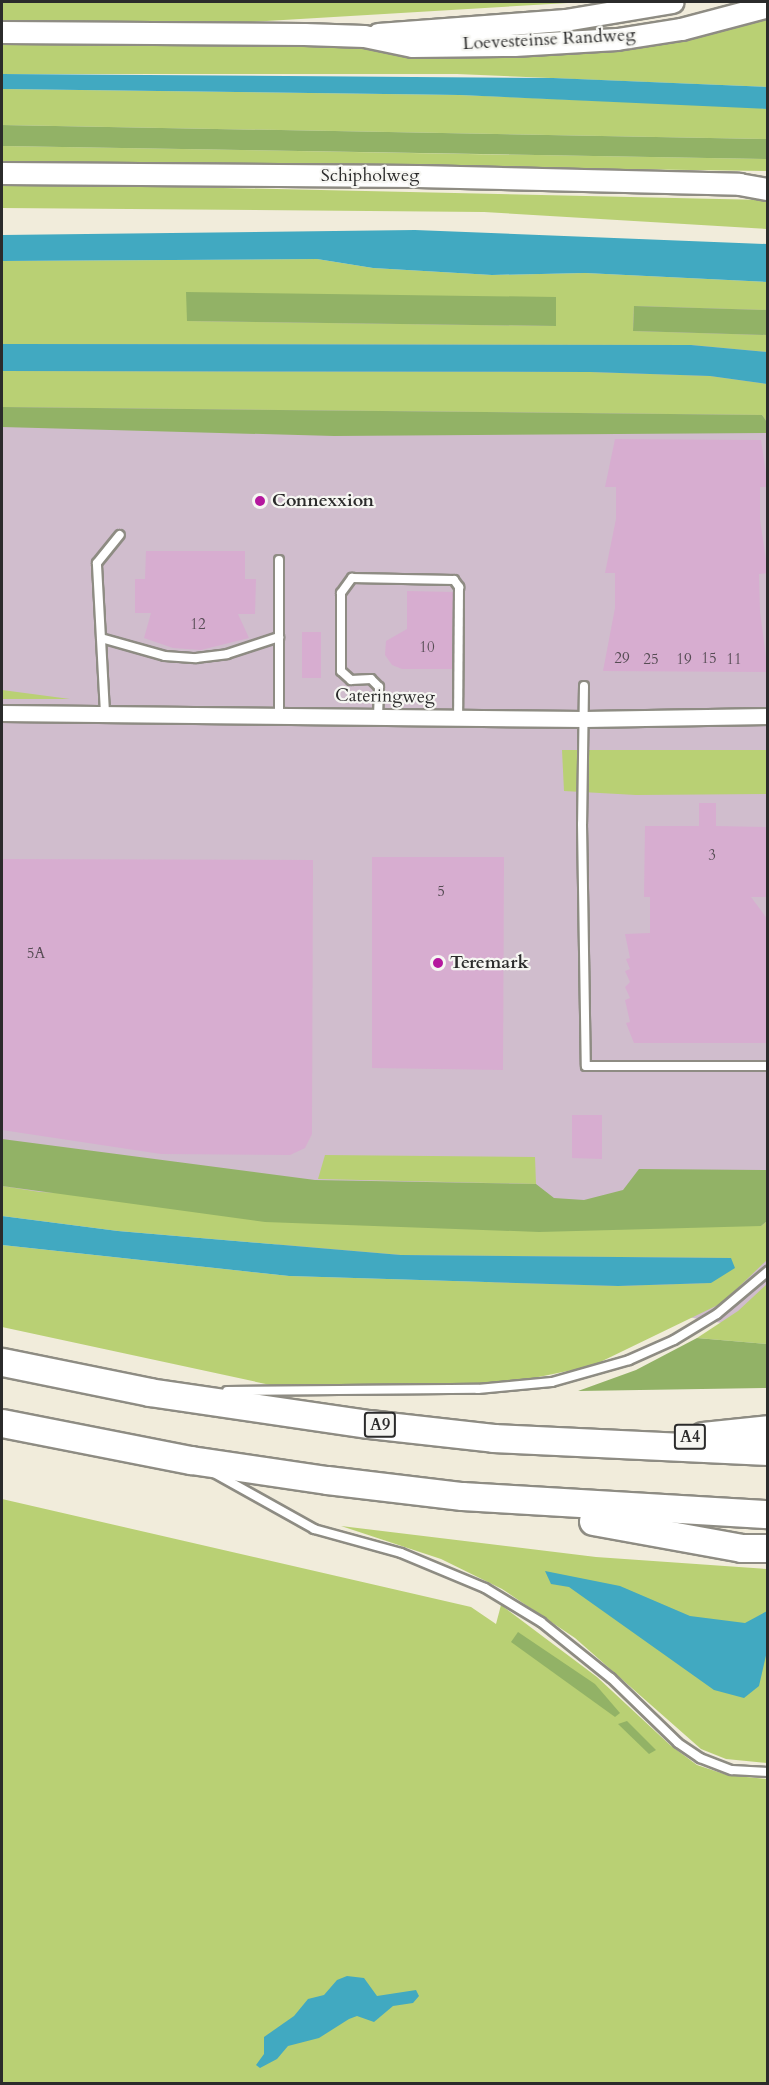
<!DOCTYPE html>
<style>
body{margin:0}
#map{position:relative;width:769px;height:2085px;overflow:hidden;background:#f1ecdb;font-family:Cardo,serif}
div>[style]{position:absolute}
.industrial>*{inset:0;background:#d0bdcd}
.green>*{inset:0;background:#b9d074}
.forest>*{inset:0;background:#92b266}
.water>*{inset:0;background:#41a9c1}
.building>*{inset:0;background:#d7add0}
.roads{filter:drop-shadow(2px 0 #8e8c83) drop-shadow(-2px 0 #8e8c83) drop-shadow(0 2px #8e8c83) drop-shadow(0 -2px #8e8c83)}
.lane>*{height:8px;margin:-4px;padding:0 4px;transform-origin:4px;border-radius:4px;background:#fff}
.street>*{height:15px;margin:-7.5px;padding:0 7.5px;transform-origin:7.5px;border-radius:7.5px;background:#fff}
.secondary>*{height:21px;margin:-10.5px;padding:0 10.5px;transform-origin:10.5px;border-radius:10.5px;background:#fff}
.highway>*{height:27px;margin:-13.5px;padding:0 13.5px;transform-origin:13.5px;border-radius:13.5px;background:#fff}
.dots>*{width:16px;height:16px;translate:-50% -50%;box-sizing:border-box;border:3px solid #f6f6f2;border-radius:50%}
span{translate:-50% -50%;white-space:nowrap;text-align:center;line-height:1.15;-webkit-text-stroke:4.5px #f6f6f2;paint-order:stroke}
.number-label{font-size:15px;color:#564c54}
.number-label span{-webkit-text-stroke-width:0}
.shield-label span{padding:2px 4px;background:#f6f6f2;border:2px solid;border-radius:4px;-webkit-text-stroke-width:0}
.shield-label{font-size:16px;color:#2b2b2b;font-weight:700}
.street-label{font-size:18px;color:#2b2b2b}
.poi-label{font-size:18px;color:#2b2b2b;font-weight:700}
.left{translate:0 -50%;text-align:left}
.frame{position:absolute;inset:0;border:3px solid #2b2b2b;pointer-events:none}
</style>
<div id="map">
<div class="industrial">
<i style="clip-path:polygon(2px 268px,767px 287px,767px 1331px,2px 1196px)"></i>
</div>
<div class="green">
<i style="clip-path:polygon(2px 2px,585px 2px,233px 23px,2px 23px)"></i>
<i style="clip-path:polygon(767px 10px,767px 87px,457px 74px,2px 74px,2px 41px,293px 44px,457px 51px)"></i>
<i style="clip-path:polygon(2px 89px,459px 95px,753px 107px,768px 109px,767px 139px,2px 125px)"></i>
<i style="clip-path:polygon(2px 146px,767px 159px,768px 171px,2px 161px)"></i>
<i style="clip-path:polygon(2px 183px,767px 200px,767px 229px,484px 212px,2px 208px)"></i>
<i style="clip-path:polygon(evenodd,317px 259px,373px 268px,492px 275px,585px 273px,767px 282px,767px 310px,634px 306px,633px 331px,767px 335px,767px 352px,691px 345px,2px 344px,2px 261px,317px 259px,556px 298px,556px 326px,187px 321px,556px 298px)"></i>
<i style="clip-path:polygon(2px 371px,590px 372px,710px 376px,768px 384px,767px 422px,762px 415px,2px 407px)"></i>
<i style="clip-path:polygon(2px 690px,70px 699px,2px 699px)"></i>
<i style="clip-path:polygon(562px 750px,767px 750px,767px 794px,636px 795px,564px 791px)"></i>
<i style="clip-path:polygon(325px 1155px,535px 1157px,536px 1184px,318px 1179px)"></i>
<i style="clip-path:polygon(2px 1186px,40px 1192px,761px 1226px,767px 1221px,767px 1260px,722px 1303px,592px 1366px,475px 1390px,289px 1389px,2px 1327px,2px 1245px,289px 1276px,618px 1286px,711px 1283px,731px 1258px,401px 1255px,118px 1231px,2px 1216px)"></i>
<i style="clip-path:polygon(767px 1284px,767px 1344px,697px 1338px,738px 1311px)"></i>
<i style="clip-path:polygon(2px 1499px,471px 1607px,496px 1624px,501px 1605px,597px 1677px,670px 1745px,697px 1765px,727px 1775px,767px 1779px,767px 2083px,2px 2083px)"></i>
<i style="clip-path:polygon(341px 1526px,596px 1557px,767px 1569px,767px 1763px,726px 1759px,701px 1749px,575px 1638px,502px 1589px,441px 1559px)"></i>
</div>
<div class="forest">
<i style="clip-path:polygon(2px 125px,767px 139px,768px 159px,2px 146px)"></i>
<i style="clip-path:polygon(186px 292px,556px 297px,556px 326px,187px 321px)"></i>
<i style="clip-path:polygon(634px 306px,767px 310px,767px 335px,633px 331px)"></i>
<i style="clip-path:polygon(2px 407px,762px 415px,767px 422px,768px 433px,334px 436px,2px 427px)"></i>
<i style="clip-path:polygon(2px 1139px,315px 1180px,536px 1184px,554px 1198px,584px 1200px,623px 1190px,639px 1169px,767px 1170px,767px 1221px,761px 1226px,539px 1232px,265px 1222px,2px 1186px)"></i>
<i style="clip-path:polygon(697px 1338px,767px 1344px,767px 1388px,578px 1391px,636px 1370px)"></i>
<i style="clip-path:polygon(518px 1632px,595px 1684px,620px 1713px,615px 1717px,511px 1642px)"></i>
<i style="clip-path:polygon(627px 1721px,656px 1750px,649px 1754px,618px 1724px)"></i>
</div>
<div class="water">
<i style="clip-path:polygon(2px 74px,553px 78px,767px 87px,768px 109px,459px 95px,2px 89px)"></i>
<i style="clip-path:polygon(415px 230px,767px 244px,767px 282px,585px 273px,492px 275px,373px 268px,317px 259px,2px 261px,2px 235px)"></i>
<i style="clip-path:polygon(2px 344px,691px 345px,767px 352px,767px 384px,710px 376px,590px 372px,2px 371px)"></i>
<i style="clip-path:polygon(2px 1216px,118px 1231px,401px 1255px,731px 1258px,735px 1268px,711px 1283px,618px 1286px,289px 1276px,2px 1245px)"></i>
<i style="clip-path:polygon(545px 1571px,620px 1586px,690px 1616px,745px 1623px,767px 1611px,767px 1651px,759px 1686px,744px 1698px,714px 1690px,569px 1587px,551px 1584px)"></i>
<i style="clip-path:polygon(347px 1976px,364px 1978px,377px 1996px,416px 1990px,419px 1996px,413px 2003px,393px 2006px,374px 2022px,357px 2016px,349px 2019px,319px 2038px,288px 2046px,277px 2059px,260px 2068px,256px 2065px,264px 2054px,264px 2037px,294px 2016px,308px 1999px,324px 1995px,337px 1980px)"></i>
</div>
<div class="building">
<i style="clip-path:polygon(615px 439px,761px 440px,768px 487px,760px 487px,760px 520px,768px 573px,759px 574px,760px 612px,768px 672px,603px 671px,615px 608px,615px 573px,605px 573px,616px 519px,616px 487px,605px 487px)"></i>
<i style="clip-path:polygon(146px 551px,245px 551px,245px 579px,256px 579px,255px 614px,238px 614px,249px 638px,201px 650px,173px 648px,144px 638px,151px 613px,135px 613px,135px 579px,145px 579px)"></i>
<i style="clip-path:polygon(407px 591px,453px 592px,452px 669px,402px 669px,392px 665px,385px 655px,386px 641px,407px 629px)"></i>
<i style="clip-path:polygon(302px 632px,321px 632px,321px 678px,302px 678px)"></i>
<i style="clip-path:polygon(699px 803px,716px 803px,716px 826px,768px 827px,768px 897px,751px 897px,768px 920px,768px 1043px,634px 1043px,626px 1023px,630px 1022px,625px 1000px,630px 998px,625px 987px,630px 982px,625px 971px,630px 969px,626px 959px,630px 958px,625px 934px,650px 933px,650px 897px,644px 897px,645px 826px,699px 826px)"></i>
<i style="clip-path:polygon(372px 857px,504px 857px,503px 1070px,372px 1068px)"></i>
<i style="clip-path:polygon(2px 859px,313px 860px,312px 1134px,305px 1148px,290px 1155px,161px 1154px,2px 1130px)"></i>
<i style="clip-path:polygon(572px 1115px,602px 1115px,602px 1159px,572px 1158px)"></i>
</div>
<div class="roads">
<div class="lane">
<i style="left:101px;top:638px;width:66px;rotate:15.7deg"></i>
<i style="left:165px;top:656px;width:31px;rotate:4deg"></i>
<i style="left:196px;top:658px;width:31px;rotate:-7deg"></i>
<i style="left:227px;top:654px;width:55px;rotate:-18.1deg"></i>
<i style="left:584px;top:686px;width:138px;rotate:90.8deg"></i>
<i style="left:582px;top:824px;width:242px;rotate:89.1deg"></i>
<i style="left:586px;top:1066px;width:182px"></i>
<i style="left:105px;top:713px;width:150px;rotate:-93.1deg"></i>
<i style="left:97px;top:563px;width:36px;rotate:-51deg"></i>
<i style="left:279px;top:715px;width:155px;rotate:-90deg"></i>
<i style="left:378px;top:717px;width:30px;rotate:-88deg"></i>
<i style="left:379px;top:687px;width:11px;rotate:-135deg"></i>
<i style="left:371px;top:679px;width:20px;rotate:177deg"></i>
<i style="left:351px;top:680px;width:13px;rotate:-138deg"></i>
<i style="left:341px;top:671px;width:78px;rotate:-90deg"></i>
<i style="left:341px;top:593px;width:19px;rotate:-54deg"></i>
<i style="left:352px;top:578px;width:102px;rotate:1.1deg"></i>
<i style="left:454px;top:580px;width:9px;rotate:54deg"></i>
<i style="left:459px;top:587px;width:131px;rotate:90.4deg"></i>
<i style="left:227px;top:1391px;width:251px;rotate:-0.5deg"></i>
<i style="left:478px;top:1389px;width:74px;rotate:-5.4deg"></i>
<i style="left:552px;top:1382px;width:80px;rotate:-15.9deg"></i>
<i style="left:629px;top:1360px;width:49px;rotate:-24deg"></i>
<i style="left:674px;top:1340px;width:50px;rotate:-31.2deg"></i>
<i style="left:717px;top:1314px;width:67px;rotate:-40.1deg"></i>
<i style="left:214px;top:1473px;width:115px;rotate:29.2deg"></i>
<i style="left:314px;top:1529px;width:90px;rotate:15.4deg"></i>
<i style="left:401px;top:1553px;width:91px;rotate:22.6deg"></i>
<i style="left:485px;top:1588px;width:66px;rotate:31.3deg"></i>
<i style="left:541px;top:1622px;width:90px;rotate:38.7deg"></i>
<i style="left:611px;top:1678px;width:93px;rotate:44.1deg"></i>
<i style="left:678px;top:1743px;width:27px;rotate:34deg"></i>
<i style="left:700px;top:1758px;width:34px;rotate:21deg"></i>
<i style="left:732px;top:1770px;width:36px;rotate:3deg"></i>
</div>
<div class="street">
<i style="left:2px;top:713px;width:582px;rotate:0.59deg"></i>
<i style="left:584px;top:719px;width:184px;rotate:-0.9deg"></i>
</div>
<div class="secondary">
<i style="left:2px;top:32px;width:302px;rotate:0.4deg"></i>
<i style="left:304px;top:34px;width:60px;rotate:1.9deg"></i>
<i style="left:364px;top:36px;width:49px;rotate:11.8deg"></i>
<i style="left:412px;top:46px;width:102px;rotate:-0.6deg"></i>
<i style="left:514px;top:45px;width:103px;rotate:-3.3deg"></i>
<i style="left:617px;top:39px;width:65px;rotate:-8.9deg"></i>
<i style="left:681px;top:29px;width:90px;rotate:-14.8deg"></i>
<i style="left:378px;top:34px;width:188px;rotate:-4.3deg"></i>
<i style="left:565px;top:20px;width:109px;rotate:-9.5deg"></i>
<i style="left:2px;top:173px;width:415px;rotate:0.4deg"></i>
<i style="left:417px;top:176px;width:322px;rotate:1.4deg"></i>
<i style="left:739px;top:184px;width:29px;rotate:10deg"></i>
</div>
<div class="highway">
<i style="left:2px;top:1362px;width:150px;rotate:11.5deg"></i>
<i style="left:149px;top:1392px;width:222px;rotate:8.3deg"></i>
<i style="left:369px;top:1424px;width:125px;rotate:6.4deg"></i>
<i style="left:493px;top:1438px;width:275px;rotate:2.7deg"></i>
<i style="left:2px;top:1423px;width:193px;rotate:11.1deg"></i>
<i style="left:191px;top:1460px;width:137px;rotate:8.4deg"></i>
<i style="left:327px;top:1480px;width:136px;rotate:6.8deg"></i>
<i style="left:462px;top:1496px;width:307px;rotate:3.4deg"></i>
<i style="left:703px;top:1436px;width:65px;rotate:-6.1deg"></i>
<i style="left:593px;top:1521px;width:150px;rotate:10.3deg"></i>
<i style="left:741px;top:1548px;width:27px"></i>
</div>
</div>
<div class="dots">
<i style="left:260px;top:501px;background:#b5179e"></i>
<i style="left:438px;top:963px;background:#b5179e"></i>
</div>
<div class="number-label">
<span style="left:198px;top:625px">12</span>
<span style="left:427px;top:648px">10</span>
<span style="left:622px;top:659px">29</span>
<span style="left:709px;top:659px">15</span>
<span style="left:651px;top:660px">25</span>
<span style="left:684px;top:660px">19</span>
<span style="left:734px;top:660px">11</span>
<span style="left:712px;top:856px">3</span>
<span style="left:441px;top:892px">5</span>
<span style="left:36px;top:954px">5A</span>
</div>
<div class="shield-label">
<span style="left:380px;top:1425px">A9</span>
<span style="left:690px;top:1437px">A4</span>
</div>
<div class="street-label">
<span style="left:549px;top:40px;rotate:-3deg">Loevesteinse Randweg</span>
<span style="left:370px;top:176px">Schipholweg</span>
<span style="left:385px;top:697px;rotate:1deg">Cateringweg</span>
</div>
<div class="poi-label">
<span class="left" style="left:272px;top:501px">Connexxion</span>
<span class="left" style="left:450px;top:963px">Teremark</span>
</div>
<div class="frame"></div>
</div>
